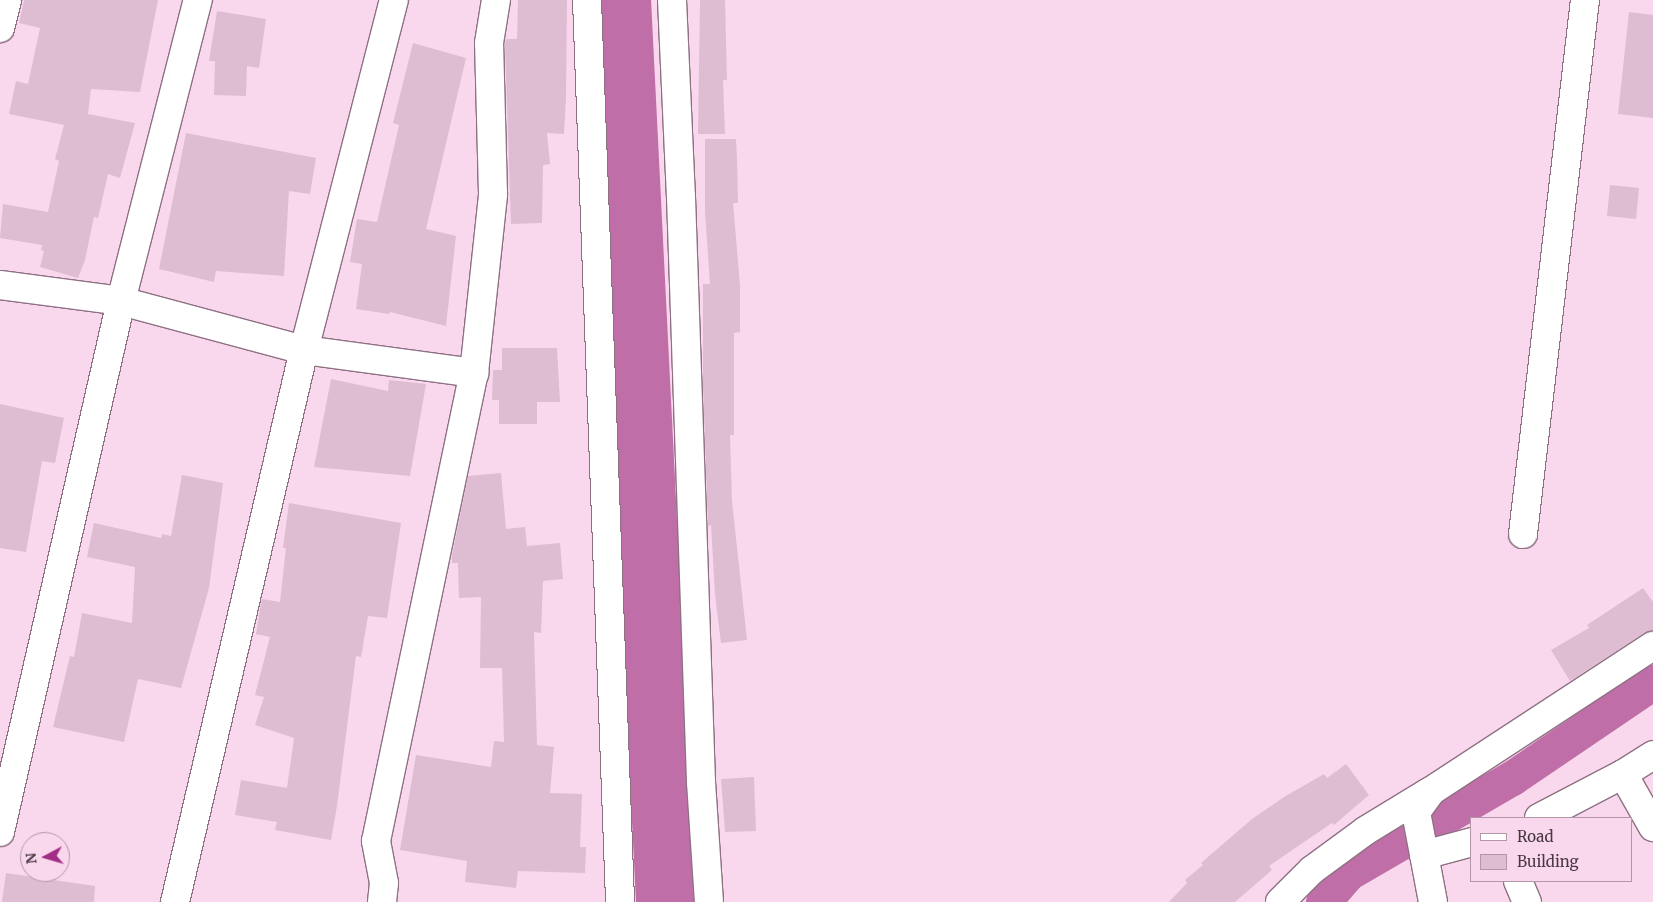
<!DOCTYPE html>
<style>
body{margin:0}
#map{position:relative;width:1653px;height:902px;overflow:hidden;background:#f9d7ed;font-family:Merriweather,serif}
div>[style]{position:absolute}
.canal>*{height:35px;margin:-17.5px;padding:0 17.5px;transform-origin:17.5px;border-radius:17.5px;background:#c06ea8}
.river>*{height:60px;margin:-30px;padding:0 30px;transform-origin:30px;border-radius:30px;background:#c06ea8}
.building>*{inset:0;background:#debdd2}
.roads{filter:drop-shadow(1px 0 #8e7083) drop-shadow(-1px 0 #8e7083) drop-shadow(0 1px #8e7083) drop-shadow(0 -1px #8e7083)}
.minor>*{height:28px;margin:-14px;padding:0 14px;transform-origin:14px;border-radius:14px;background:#fff}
span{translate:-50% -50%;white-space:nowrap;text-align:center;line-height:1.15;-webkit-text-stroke:4px #f9d7ed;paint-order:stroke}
.legend{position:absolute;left:1470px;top:817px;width:162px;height:65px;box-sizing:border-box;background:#f9d7ed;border:1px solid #b197a8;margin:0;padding:6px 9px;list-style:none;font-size:15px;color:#463841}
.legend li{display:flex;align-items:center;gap:10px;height:25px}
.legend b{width:25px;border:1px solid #b197a8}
.north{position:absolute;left:20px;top:832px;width:50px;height:50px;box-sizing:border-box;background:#f9d7ed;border:1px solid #b197a8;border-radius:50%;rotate:264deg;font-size:14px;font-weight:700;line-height:20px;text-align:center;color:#463841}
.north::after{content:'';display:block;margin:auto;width:18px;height:22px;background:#a22d86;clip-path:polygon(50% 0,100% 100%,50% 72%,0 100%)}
</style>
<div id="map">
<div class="canal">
<i style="left:1323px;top:902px;width:38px;rotate:-49deg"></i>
<i style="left:1348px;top:873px;width:190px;rotate:-30.1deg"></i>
<i style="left:1512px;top:778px;width:171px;rotate:-34.2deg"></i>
</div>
<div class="river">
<i style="left:621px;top:0;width:903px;rotate:87.14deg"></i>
</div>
<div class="building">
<i style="clip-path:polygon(24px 0,158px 0,140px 92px,91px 89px,88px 114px,135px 123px,120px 178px,108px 174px,98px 218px,94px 217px,85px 260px,78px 278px,40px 267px,44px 251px,41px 250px,42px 245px,0 238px,3px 204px,48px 212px,59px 161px,55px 159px,64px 125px,9px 114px,16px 81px,28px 84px,40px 28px,19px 23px)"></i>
<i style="clip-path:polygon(518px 0,567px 0,566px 97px,564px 134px,547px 133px,550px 164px,543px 165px,542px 223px,511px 224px,505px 44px,506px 39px,517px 39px)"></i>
<i style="clip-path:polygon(700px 0,725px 0,727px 80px,723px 80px,725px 134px,698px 134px)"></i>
<i style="clip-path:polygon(217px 11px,266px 19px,259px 68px,247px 66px,246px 96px,214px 95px,215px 61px,209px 61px)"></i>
<i style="clip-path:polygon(1629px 12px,1653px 15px,1653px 118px,1618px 114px)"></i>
<i style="clip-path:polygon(413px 43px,466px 58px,426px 229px,456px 236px,446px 326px,390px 312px,389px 314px,356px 309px,362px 264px,350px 262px,357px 219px,377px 222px,399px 125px,393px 123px)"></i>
<i style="clip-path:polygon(186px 133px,316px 158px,310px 194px,289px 191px,284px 276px,216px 271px,214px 282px,159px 269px)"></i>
<i style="clip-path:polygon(705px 139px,736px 139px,737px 160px,738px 203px,733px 203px,740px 285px,740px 332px,734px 333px,734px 435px,730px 435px,732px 501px,747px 640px,721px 643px,715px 594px,711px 525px,708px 526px,703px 386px,703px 284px,710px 284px,705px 211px)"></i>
<i style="clip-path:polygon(1610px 185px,1639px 188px,1636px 219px,1607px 216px)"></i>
<i style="clip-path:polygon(502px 348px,557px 348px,560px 402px,537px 402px,537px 424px,499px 424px,499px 400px,492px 400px,493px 370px,502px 370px)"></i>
<i style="clip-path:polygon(331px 379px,388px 391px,389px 380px,426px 384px,410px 476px,314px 467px)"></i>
<i style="clip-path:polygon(0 404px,64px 418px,55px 463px,42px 461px,26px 552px,0 548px)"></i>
<i style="clip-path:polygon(501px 473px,506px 529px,525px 527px,527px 546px,560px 543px,563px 579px,543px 581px,541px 633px,534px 632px,537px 745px,554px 747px,550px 793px,582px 794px,580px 847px,586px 847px,585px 873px,518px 871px,516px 888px,465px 882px,467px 861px,400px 850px,416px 755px,491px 767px,494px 741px,504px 742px,502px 668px,480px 668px,481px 597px,459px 598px,458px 563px,452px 563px,452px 556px,468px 476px)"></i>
<i style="clip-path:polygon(182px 475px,223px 483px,209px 588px,181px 688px,138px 679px,124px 742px,53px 727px,70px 656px,74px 657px,82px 613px,132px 623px,135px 567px,87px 557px,94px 523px,161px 538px,162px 534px,171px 536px)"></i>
<i style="clip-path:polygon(289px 503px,401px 523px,387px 618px,368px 616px,361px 657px,356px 656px,337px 806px,331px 840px,275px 830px,277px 822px,235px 815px,241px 780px,287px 788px,294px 738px,255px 725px,264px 697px,255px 695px,270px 637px,256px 634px,261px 603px,262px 599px,280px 602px,286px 548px,283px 548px)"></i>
<i style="clip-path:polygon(1643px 588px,1653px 602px,1653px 631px,1644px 633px,1570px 681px,1551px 650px,1589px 628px,1587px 625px)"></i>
<i style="clip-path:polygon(1346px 764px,1369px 795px,1334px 825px,1332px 823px,1269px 866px,1272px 870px,1235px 902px,1169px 902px,1187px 883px,1185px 880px,1203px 865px,1201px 863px,1252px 819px,1284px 797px,1324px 774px,1327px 778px)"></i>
<i style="clip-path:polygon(754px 777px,756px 831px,725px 832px,721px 779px)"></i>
<i style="clip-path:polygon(6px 873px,95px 886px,94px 902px,2px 902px)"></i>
</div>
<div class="roads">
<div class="minor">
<i style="left:587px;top:0;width:903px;rotate:87.9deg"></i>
<i style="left:672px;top:0;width:197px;rotate:87.4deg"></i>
<i style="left:681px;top:197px;width:585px;rotate:88.04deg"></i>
<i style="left:701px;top:782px;width:120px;rotate:86.2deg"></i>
<i style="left:0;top:28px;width:29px;rotate:-76deg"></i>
<i style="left:0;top:285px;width:122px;rotate:7.5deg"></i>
<i style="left:121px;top:301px;width:189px;rotate:15deg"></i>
<i style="left:304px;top:350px;width:172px;rotate:7.7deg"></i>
<i style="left:1523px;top:534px;width:538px;rotate:-83.38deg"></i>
<i style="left:1623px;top:774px;width:61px;rotate:60.5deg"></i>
<i style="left:1539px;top:818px;width:95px;rotate:-27.6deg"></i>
<i style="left:1623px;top:774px;width:36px;rotate:-32deg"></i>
<i style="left:0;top:832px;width:545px;rotate:-77.16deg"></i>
<i style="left:121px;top:301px;width:311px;rotate:-75.7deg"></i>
<i style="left:1424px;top:855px;width:50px;rotate:-15.2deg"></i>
<i style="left:1518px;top:881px;width:23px;rotate:67deg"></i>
<i style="left:175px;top:902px;width:567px;rotate:-76.85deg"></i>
<i style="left:304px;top:350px;width:361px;rotate:-75.6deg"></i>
<i style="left:382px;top:902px;width:19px;rotate:-84deg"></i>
<i style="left:384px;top:883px;width:43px;rotate:-100.8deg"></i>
<i style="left:376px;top:841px;width:478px;rotate:-78.2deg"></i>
<i style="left:474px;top:373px;width:180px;rotate:-83.9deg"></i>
<i style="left:493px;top:194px;width:151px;rotate:-91.5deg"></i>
<i style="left:489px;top:43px;width:44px;rotate:-80.8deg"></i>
<i style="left:1280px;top:902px;width:45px;rotate:-45deg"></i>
<i style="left:1312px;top:870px;width:66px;rotate:-36.3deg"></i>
<i style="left:1365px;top:831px;width:75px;rotate:-31.4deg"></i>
<i style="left:1433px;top:902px;width:92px;rotate:-100.7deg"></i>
<i style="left:1416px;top:812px;width:26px;rotate:-54deg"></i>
<i style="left:1431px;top:791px;width:265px;rotate:-33.2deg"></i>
</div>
</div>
<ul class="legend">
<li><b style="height:6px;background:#fff"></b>Road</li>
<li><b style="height:14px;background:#debdd2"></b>Building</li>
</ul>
<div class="north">N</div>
</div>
